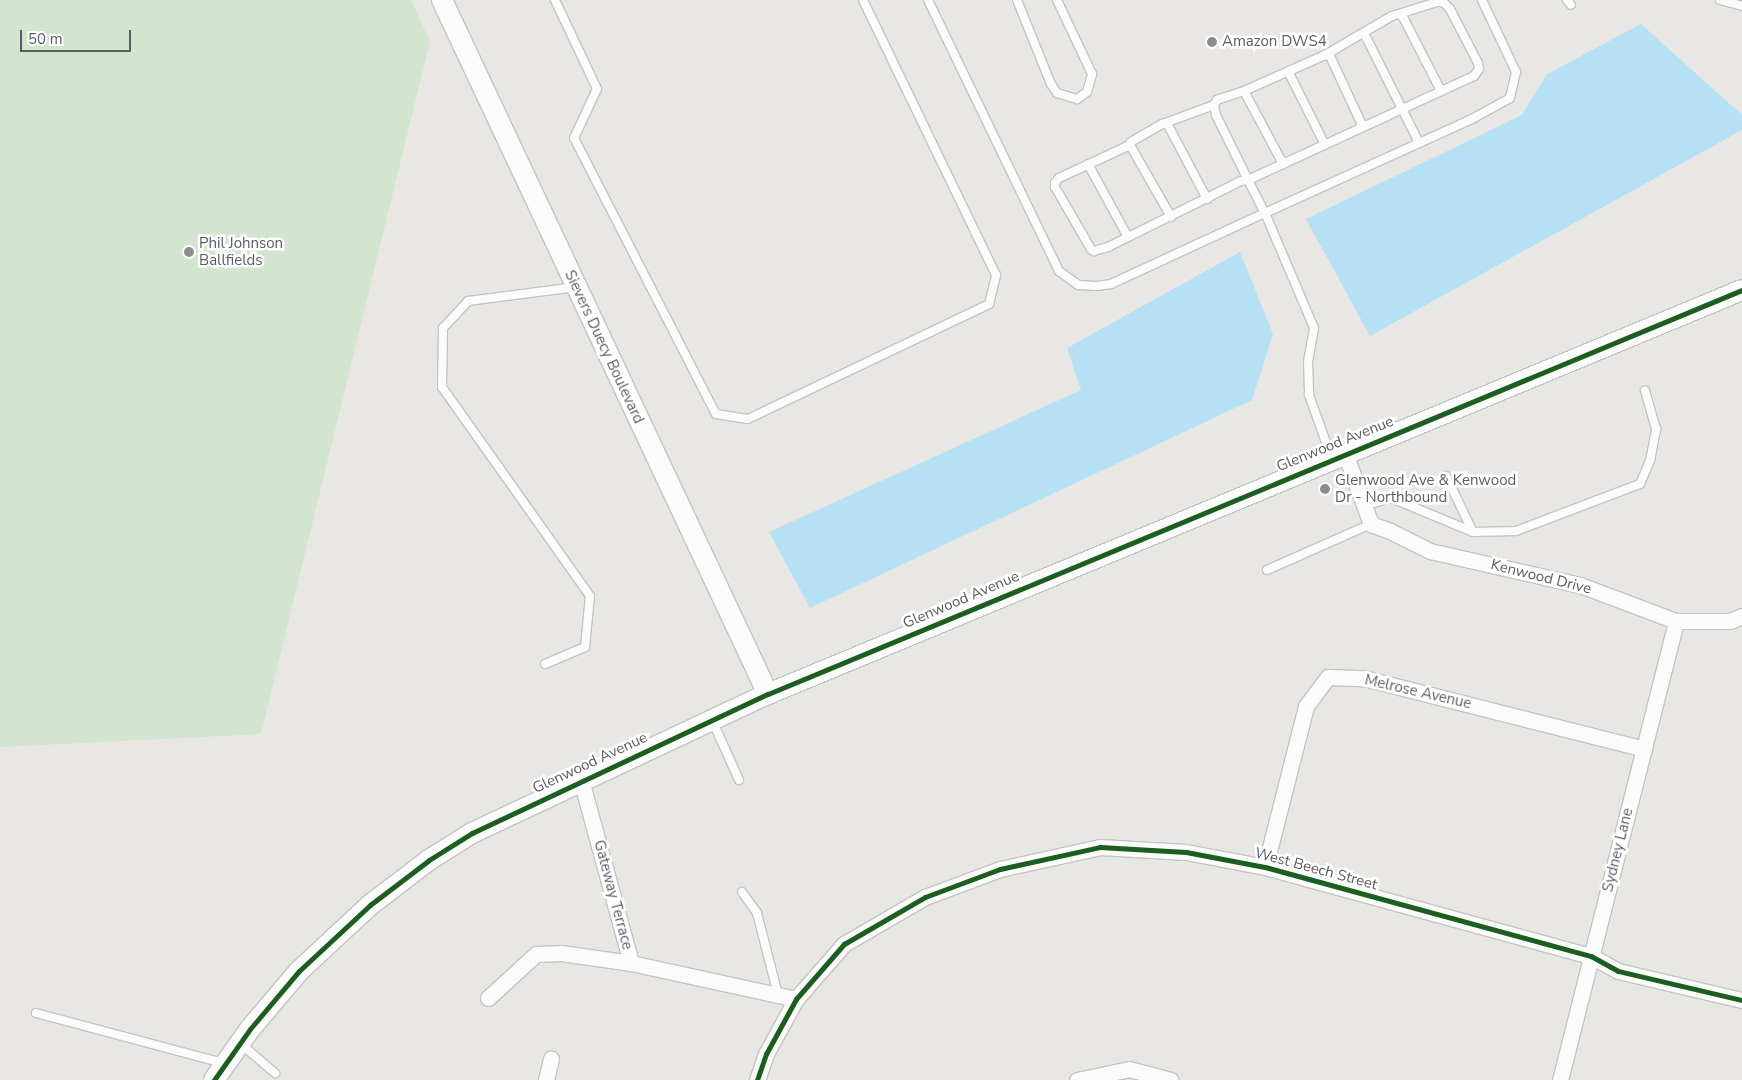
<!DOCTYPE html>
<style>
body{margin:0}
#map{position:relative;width:1742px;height:1080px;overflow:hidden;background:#e9e7e3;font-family:"Nunito Sans",sans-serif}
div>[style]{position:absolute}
.green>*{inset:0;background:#d3e5ce}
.water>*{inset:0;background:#b6e1f4}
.roads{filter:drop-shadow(1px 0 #c4c4c3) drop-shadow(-1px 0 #c4c4c3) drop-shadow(0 1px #c4c4c3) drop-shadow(0 -1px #c4c4c3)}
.lane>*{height:8px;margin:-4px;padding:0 4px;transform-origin:4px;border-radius:4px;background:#fcfbfb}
.street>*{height:15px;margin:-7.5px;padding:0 7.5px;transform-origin:7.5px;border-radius:7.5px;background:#fcfbfb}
.secondary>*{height:20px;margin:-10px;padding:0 10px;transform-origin:10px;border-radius:10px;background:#fcfbfb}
.cycleway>*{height:5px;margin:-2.5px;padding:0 2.5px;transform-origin:2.5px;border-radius:2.5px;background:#1b5e20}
.dots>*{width:14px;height:14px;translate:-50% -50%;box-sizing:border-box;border:2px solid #fff;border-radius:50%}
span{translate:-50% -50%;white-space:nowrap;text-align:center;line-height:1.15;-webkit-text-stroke:5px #fff;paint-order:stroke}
.poi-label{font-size:15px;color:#595d61}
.left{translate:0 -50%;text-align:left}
.street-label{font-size:15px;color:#595d61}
.scale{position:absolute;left:20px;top:30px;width:111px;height:22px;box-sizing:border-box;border:2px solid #595d61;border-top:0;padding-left:6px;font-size:15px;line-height:18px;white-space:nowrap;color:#595d61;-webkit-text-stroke:4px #fff;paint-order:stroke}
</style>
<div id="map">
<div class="green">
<i style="clip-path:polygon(0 0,411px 0,430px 41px,261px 734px,0 747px)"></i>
</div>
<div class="water">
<i style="clip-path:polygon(1641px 24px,1742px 115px,1742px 130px,1370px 336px,1306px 219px,1522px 115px,1547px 74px)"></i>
<i style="clip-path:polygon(1240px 252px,1273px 334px,1252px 400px,810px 608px,769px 532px,1081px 390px,1067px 348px)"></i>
</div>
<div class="roads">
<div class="lane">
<i style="left:555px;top:0;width:98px;rotate:64.7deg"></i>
<i style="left:597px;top:89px;width:54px;rotate:115.1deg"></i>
<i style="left:574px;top:138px;width:310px;rotate:62.8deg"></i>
<i style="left:716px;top:414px;width:32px;rotate:9deg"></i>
<i style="left:748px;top:419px;width:267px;rotate:-25.5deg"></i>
<i style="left:989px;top:304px;width:30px;rotate:-76deg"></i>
<i style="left:996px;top:275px;width:305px;rotate:-115.8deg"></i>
<i style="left:928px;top:0;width:301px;rotate:64.2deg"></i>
<i style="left:1059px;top:271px;width:24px;rotate:36deg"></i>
<i style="left:1078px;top:285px;width:19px;rotate:3deg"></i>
<i style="left:1097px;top:286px;width:14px;rotate:-8deg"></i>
<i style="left:1111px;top:284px;width:170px;rotate:-24.8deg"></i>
<i style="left:1265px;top:213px;width:125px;rotate:66.9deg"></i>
<i style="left:1314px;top:328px;width:35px;rotate:100deg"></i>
<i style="left:1308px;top:362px;width:33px;rotate:88deg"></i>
<i style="left:1309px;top:395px;width:68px;rotate:70.2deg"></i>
<i style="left:1017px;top:0;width:91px;rotate:68deg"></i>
<i style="left:1051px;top:84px;width:11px;rotate:56deg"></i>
<i style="left:1057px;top:93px;width:21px;rotate:17deg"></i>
<i style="left:1077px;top:99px;width:12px;rotate:-35deg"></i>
<i style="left:1087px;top:92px;width:19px;rotate:-74deg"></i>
<i style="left:1092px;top:74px;width:82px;rotate:-115.3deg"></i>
<i style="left:1567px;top:0;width:6px;rotate:51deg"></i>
<i style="left:1720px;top:0;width:23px;rotate:15deg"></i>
<i style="left:1399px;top:14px;width:5px;rotate:37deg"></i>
<i style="left:1403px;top:17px;width:83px;rotate:62.8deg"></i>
<i style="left:1364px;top:33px;width:123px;rotate:63.4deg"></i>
<i style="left:1325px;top:55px;width:5px;rotate:11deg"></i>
<i style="left:1330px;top:56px;width:78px;rotate:65.1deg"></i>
<i style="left:1290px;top:70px;width:5px;rotate:90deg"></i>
<i style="left:1290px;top:75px;width:78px;rotate:63.4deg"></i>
<i style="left:1244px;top:91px;width:83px;rotate:61.9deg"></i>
<i style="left:1214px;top:105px;width:10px;rotate:79deg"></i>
<i style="left:1216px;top:115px;width:72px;rotate:63.8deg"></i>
<i style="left:1248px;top:180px;width:249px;rotate:-24.7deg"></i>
<i style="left:1474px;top:76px;width:9px;rotate:-54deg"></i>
<i style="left:1479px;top:69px;width:6px;rotate:-99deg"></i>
<i style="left:1478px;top:63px;width:61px;rotate:-117.4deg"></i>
<i style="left:1450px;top:9px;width:10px;rotate:-135deg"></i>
<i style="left:1443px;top:2px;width:6px;rotate:180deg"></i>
<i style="left:1437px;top:2px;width:47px;rotate:162.7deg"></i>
<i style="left:1392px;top:16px;width:78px;rotate:149.8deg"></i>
<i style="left:1325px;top:55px;width:89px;rotate:156deg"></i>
<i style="left:1244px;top:91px;width:28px;rotate:162deg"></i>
<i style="left:1217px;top:100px;width:6px;rotate:121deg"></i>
<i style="left:1214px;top:105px;width:55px;rotate:159.9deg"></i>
<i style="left:1162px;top:124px;width:36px;rotate:150deg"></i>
<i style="left:1131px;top:142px;width:3px;rotate:108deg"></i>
<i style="left:1130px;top:145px;width:78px;rotate:155.1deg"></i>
<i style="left:1059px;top:178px;width:6px;rotate:129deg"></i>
<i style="left:1055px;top:183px;width:4px;rotate:90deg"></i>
<i style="left:1055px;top:187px;width:72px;rotate:59.9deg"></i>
<i style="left:1091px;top:249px;width:4px;rotate:34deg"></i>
<i style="left:1094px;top:251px;width:15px;rotate:-16deg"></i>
<i style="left:1108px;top:247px;width:148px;rotate:-26.4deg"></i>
<i style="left:1241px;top:181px;width:7px;rotate:-8deg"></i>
<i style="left:1248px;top:180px;width:37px;rotate:63deg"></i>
<i style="left:1265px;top:213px;width:227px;rotate:-24.4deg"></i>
<i style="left:1472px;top:119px;width:43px;rotate:-28.9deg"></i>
<i style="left:1510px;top:98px;width:27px;rotate:-77deg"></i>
<i style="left:1516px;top:72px;width:80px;rotate:-115.3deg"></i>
<i style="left:1165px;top:124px;width:3px;rotate:18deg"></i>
<i style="left:1168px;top:125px;width:84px;rotate:62.2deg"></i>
<i style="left:1130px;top:145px;width:83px;rotate:60.3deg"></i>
<i style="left:1088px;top:164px;width:83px;rotate:61.3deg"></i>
<i style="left:1446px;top:476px;width:62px;rotate:64.3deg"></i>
<i style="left:1364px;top:506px;width:28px;rotate:-17deg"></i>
<i style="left:1391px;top:498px;width:89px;rotate:22.5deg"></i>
<i style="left:1473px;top:532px;width:43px;rotate:-1.3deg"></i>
<i style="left:1516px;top:531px;width:133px;rotate:-20.8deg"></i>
<i style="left:1640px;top:484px;width:25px;rotate:-67deg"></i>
<i style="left:1650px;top:461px;width:33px;rotate:-79deg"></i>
<i style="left:1656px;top:429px;width:40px;rotate:-106deg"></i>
<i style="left:1267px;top:570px;width:114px;rotate:-23.9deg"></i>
<i style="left:545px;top:664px;width:43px;rotate:-23deg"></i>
<i style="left:585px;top:647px;width:51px;rotate:-84.4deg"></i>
<i style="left:590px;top:596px;width:256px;rotate:-125.3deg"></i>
<i style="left:442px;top:387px;width:59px;rotate:-89deg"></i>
<i style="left:443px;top:328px;width:37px;rotate:-47deg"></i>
<i style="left:468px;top:301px;width:109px;rotate:-7.4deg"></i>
<i style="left:712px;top:720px;width:66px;rotate:65.8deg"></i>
<i style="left:742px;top:892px;width:26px;rotate:54deg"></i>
<i style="left:757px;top:913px;width:85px;rotate:75.6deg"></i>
<i style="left:36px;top:1013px;width:194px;rotate:15deg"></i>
<i style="left:241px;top:1044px;width:45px;rotate:40.5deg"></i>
</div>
<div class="street">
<i style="left:1345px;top:453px;width:76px;rotate:69.9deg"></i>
<i style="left:1371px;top:524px;width:20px;rotate:20deg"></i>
<i style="left:1390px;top:531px;width:45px;rotate:26.6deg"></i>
<i style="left:1430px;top:551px;width:154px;rotate:12.8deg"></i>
<i style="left:1580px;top:585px;width:103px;rotate:20.6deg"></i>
<i style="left:1676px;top:621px;width:54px"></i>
<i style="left:1730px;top:621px;width:13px;rotate:-23deg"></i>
<i style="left:581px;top:780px;width:190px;rotate:74.7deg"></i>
<i style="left:631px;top:963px;width:169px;rotate:12.3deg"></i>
<i style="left:1265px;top:867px;width:166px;rotate:-75.7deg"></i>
<i style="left:1306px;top:706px;width:36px;rotate:-53deg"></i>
<i style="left:1328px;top:677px;width:36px;rotate:2deg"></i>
<i style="left:1364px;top:678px;width:289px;rotate:14.2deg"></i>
<i style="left:488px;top:998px;width:65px;rotate:-42.5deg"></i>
<i style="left:536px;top:954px;width:25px;rotate:-2deg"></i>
<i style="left:561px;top:953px;width:71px;rotate:8.1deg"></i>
<i style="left:546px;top:1080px;width:22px;rotate:-77deg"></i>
<i style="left:757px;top:1080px;width:28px;rotate:-71deg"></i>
<i style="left:766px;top:1054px;width:63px;rotate:-61.4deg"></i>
<i style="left:796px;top:999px;width:73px;rotate:-48.9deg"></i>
<i style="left:844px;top:944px;width:94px;rotate:-30.1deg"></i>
<i style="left:925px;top:897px;width:80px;rotate:-20.5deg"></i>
<i style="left:1000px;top:869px;width:102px;rotate:-12.4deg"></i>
<i style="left:1100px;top:847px;width:86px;rotate:3.3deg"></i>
<i style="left:1186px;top:852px;width:80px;rotate:10.8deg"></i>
<i style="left:1265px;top:867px;width:338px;rotate:15.3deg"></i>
<i style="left:1591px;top:956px;width:31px;rotate:29deg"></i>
<i style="left:1618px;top:971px;width:127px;rotate:13.2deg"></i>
<i style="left:1077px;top:1080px;width:53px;rotate:-11.9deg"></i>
<i style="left:1129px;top:1069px;width:43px;rotate:14.7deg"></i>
<i style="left:1560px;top:1080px;width:473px;rotate:-75.8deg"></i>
</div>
<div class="secondary">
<i style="left:442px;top:0;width:767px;rotate:64.84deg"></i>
<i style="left:214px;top:1080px;width:62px;rotate:-54.8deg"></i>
<i style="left:250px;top:1029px;width:76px;rotate:-49.8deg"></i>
<i style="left:299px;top:971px;width:97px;rotate:-42.9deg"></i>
<i style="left:370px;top:905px;width:74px;rotate:-37.3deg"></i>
<i style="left:429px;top:860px;width:51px;rotate:-32.1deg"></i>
<i style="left:472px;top:833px;width:327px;rotate:-25.2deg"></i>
<i style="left:768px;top:694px;width:1054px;rotate:-22.53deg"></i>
</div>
</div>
<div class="cycleway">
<i style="left:214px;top:1080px;width:62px;rotate:-54.8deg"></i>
<i style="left:250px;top:1029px;width:76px;rotate:-49.8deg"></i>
<i style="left:299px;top:971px;width:97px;rotate:-42.9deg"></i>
<i style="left:370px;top:905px;width:74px;rotate:-37.3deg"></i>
<i style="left:429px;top:860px;width:51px;rotate:-32.1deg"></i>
<i style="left:472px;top:833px;width:327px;rotate:-25.2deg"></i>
<i style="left:768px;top:694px;width:1054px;rotate:-22.53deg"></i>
<i style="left:757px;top:1080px;width:28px;rotate:-71deg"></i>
<i style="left:766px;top:1054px;width:63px;rotate:-61.4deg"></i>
<i style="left:796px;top:999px;width:73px;rotate:-48.9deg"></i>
<i style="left:844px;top:944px;width:94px;rotate:-30.1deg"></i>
<i style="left:925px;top:897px;width:80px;rotate:-20.5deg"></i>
<i style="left:1000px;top:869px;width:102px;rotate:-12.4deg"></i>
<i style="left:1100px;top:847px;width:86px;rotate:3.3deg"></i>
<i style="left:1186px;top:852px;width:80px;rotate:10.8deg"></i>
<i style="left:1265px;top:867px;width:338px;rotate:15.3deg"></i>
<i style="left:1591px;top:956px;width:31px;rotate:29deg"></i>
<i style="left:1618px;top:971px;width:127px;rotate:13.2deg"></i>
</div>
<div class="dots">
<i style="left:1212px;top:42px;background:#8b8d8e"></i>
<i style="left:189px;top:252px;background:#8b8d8e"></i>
<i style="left:1325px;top:489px;background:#8b8d8e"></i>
</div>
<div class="poi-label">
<span class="left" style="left:1222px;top:42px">Amazon DWS4</span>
<span class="left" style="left:199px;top:252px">Phil Johnson<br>Ballfields</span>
<span class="left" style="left:1335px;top:489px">Glenwood Ave &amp; Kenwood<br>Dr - Northbound</span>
</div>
<div class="street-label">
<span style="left:604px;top:347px;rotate:65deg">Sievers Duecy Boulevard</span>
<span style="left:1335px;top:444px;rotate:-22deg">Glenwood Avenue</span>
<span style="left:1541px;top:577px;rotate:14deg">Kenwood Drive</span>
<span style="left:961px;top:600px;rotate:-23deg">Glenwood Avenue</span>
<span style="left:1418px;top:692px;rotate:13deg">Melrose Avenue</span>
<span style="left:590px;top:763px;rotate:-25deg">Glenwood Avenue</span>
<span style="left:1618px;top:850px;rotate:-76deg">Sydney Lane</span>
<span style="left:1316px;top:869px;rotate:15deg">West Beech Street</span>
<span style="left:613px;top:895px;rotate:75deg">Gateway Terrace</span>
</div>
<div class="scale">50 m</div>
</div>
